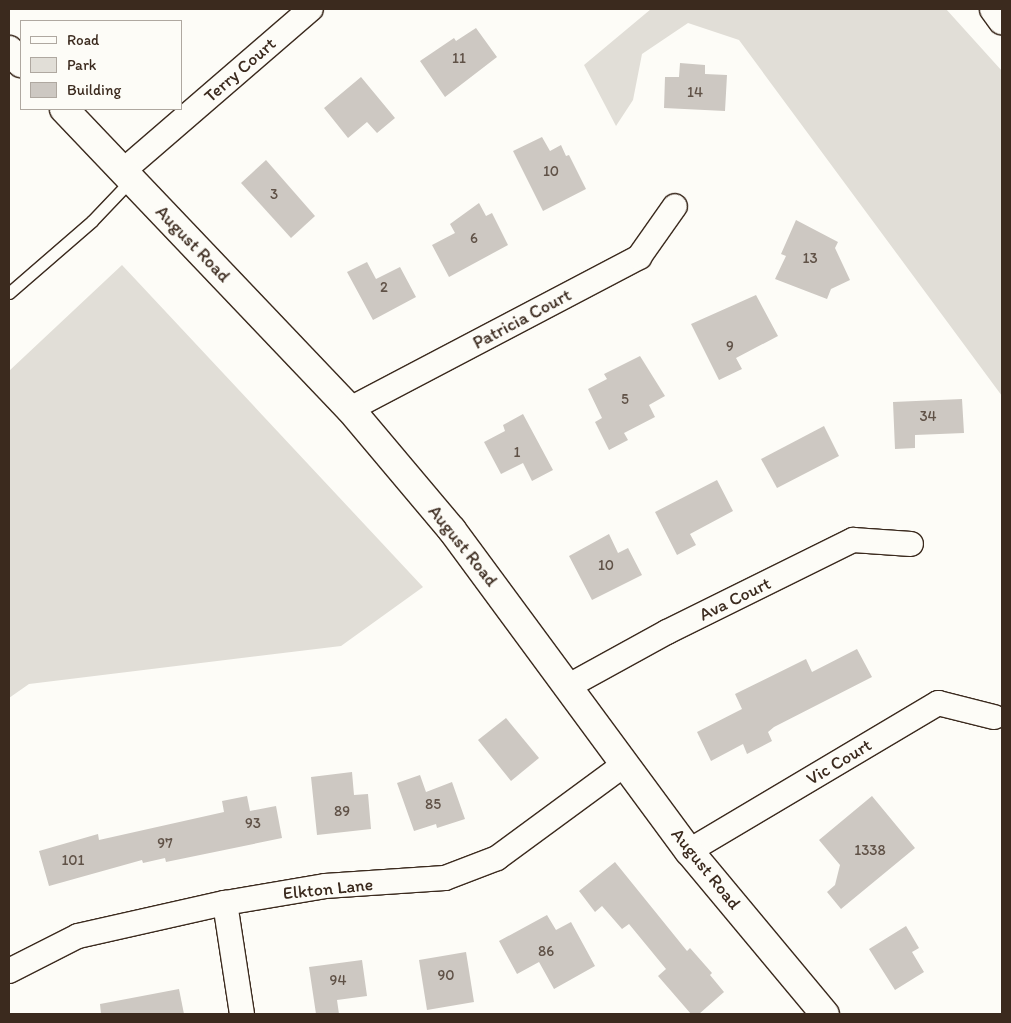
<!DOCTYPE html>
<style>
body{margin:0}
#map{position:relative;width:1011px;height:1023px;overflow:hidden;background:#fdfcf7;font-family:Itim,sans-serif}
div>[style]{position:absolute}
.green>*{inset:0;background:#e1ded7}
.building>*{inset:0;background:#cdc8c2}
.roads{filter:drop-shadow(1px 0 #3b2a1e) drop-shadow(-1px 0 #3b2a1e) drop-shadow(0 1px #3b2a1e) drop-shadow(0 -1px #3b2a1e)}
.lane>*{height:11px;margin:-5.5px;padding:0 5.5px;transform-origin:5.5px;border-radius:5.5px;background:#fdfcf7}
.street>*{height:24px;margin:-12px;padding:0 12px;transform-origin:12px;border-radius:12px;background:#fdfcf7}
.secondary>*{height:28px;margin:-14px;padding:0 14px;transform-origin:14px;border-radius:14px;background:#fdfcf7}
.highway>*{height:28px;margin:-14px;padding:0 14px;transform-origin:14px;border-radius:14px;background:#fdfcf7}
span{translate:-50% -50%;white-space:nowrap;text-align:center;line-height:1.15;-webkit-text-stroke:4.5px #fdfcf7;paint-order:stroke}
.number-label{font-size:15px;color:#605247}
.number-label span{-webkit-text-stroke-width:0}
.street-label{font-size:18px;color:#3b2a1e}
.frame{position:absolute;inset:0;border:10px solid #3b2a1e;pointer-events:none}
.legend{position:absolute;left:20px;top:20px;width:162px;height:90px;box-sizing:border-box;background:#fdfcf7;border:1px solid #afa8a0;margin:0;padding:6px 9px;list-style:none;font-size:15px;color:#3b2a1e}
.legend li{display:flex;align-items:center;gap:10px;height:25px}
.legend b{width:25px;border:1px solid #afa8a0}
</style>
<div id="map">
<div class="green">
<i style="clip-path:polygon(651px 9px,946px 9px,1002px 71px,1002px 396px,739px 40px,688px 23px,642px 54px,633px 100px,616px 126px,584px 65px)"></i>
<i style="clip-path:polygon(122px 265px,423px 587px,341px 646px,29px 684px,9px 698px,9px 371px)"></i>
</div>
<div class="building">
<i style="clip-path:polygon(476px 28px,497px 57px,445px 97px,420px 61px,454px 38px,456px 41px)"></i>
<i style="clip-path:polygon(680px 63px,705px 65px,705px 74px,727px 75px,725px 111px,664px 108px,665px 77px,679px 77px)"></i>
<i style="clip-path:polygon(361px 77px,395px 118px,377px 133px,367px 122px,348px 138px,324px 108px)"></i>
<i style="clip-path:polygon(542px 137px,550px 151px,561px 145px,566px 156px,569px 155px,586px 189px,543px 211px,513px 151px)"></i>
<i style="clip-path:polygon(266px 160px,315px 216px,291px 238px,241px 183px)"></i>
<i style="clip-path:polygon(479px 203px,486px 216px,492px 213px,508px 245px,449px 277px,432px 245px,455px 233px,450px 224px)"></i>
<i style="clip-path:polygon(796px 220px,838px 242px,835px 248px,850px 280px,831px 289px,827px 299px,775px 279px,786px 256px,781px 254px)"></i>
<i style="clip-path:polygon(367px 262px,376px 279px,400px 267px,416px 297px,373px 320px,347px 272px)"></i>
<i style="clip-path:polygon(756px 295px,778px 336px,736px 358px,742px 369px,719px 380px,691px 324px)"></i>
<i style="clip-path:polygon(640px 356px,665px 396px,649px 405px,655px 417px,624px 433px,628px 440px,609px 450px,595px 422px,602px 418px,588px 389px,607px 379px,604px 374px)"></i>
<i style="clip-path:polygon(962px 399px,964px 433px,915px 435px,915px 448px,895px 449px,893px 402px)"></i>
<i style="clip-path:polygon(523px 414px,553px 470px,532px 481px,523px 463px,501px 474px,484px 442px,505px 431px,503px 425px)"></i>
<i style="clip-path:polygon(824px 426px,839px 456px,777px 488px,761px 459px)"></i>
<i style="clip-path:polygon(717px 480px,733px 511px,690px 534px,696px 545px,677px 555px,655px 512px)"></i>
<i style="clip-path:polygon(609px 534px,618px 553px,628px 548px,642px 575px,592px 600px,569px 556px)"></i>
<i style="clip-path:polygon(857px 649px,872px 677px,774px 727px,768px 732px,772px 741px,747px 754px,743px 744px,711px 761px,697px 732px,742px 709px,735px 694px,806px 659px,812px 672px)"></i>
<i style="clip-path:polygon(506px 718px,539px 758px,511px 781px,478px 740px)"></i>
<i style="clip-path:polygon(352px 772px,354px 795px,368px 794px,371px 829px,317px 835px,311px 777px)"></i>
<i style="clip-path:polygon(420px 775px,426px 792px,452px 782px,465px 819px,437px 828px,436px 824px,414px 831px,397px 783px)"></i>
<i style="clip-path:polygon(247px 796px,250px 811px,276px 806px,282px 838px,166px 862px,165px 858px,143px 863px,142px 860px,49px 886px,39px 851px,98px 834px,99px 840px,224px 812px,222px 801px)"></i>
<i style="clip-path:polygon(872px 796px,915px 848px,841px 909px,827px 892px,835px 885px,840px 865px,819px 840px)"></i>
<i style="clip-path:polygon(615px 862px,687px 951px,690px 948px,712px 973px,710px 975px,724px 992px,699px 1014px,691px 1014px,658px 976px,666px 969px,629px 924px,622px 929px,602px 906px,595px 912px,579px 891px)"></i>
<i style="clip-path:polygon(547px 915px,556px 930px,571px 922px,595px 966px,554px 989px,539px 962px,517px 974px,499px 941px)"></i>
<i style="clip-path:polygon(906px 926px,919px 948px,912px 952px,924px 972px,895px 990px,869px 949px)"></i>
<i style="clip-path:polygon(466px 952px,474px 1002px,427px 1010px,419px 960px)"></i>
<i style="clip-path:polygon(362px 960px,367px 996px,337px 1000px,339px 1014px,316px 1014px,309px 967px)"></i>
<i style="clip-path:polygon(179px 989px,184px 1014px,101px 1014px,100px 1004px)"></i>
</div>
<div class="roads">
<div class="lane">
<i style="left:9px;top:293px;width:110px;rotate:-40.9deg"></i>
<i style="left:92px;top:221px;width:57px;rotate:-46.4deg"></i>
</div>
<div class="street">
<i style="left:123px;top:171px;width:248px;rotate:-40.8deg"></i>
<i style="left:350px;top:409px;width:327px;rotate:-27.7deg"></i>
<i style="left:639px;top:257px;width:62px;rotate:-54.8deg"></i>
<i style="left:567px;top:687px;width:114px;rotate:-28.8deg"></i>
<i style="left:667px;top:632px;width:208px;rotate:-26.3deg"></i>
<i style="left:853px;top:540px;width:58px;rotate:3.9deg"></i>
<i style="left:689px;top:851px;width:290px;rotate:-30.7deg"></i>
<i style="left:938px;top:703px;width:58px;rotate:14deg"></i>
<i style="left:225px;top:903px;width:112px;rotate:81.3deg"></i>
<i style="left:9px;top:971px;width:77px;rotate:-26.9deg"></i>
<i style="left:78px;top:936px;width:151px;rotate:-12.7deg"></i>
<i style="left:225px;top:903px;width:101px;rotate:-9.6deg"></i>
<i style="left:325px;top:886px;width:120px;rotate:-3.8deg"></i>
<i style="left:445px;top:878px;width:56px;rotate:-21deg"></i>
<i style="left:497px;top:858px;width:159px;rotate:-36.3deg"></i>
</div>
<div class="secondary">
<i style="left:9px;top:50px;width:18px;rotate:47deg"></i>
<i style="left:64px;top:109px;width:414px;rotate:46.4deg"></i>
<i style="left:350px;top:409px;width:158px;rotate:49.9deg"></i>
<i style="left:452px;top:530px;width:399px;rotate:53.6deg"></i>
<i style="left:689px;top:851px;width:212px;rotate:50.2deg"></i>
</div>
<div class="highway">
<i style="left:994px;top:9px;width:14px;rotate:54deg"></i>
</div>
</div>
<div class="number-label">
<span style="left:459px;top:59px">11</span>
<span style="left:695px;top:93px">14</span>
<span style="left:551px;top:172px">10</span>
<span style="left:274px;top:195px">3</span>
<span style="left:474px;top:239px">6</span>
<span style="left:810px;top:259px">13</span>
<span style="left:384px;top:288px">2</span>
<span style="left:730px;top:347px">9</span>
<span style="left:625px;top:400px">5</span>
<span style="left:928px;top:417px">34</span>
<span style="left:517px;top:453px">1</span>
<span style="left:606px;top:566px">10</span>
<span style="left:433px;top:805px">85</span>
<span style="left:342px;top:812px">89</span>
<span style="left:253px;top:824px">93</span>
<span style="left:165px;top:844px">97</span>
<span style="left:870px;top:851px">1338</span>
<span style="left:73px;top:861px">101</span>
<span style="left:546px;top:952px">86</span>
<span style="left:446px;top:976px">90</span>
<span style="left:338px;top:981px">94</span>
</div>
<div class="street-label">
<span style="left:240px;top:70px;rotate:-41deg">Terry Court</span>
<span style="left:193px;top:244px;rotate:46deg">August Road</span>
<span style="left:522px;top:319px;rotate:-28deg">Patricia Court</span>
<span style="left:463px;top:546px;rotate:51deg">August Road</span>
<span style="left:735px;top:599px;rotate:-26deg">Ava Court</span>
<span style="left:839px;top:762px;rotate:-31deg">Vic Court</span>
<span style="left:706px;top:869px;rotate:51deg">August Road</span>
<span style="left:328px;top:889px;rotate:-6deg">Elkton Lane</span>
</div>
<div class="frame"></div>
<ul class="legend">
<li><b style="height:6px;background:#fdfcf7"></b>Road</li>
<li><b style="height:14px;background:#e1ded7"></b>Park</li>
<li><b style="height:14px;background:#cdc8c2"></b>Building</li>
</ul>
</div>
